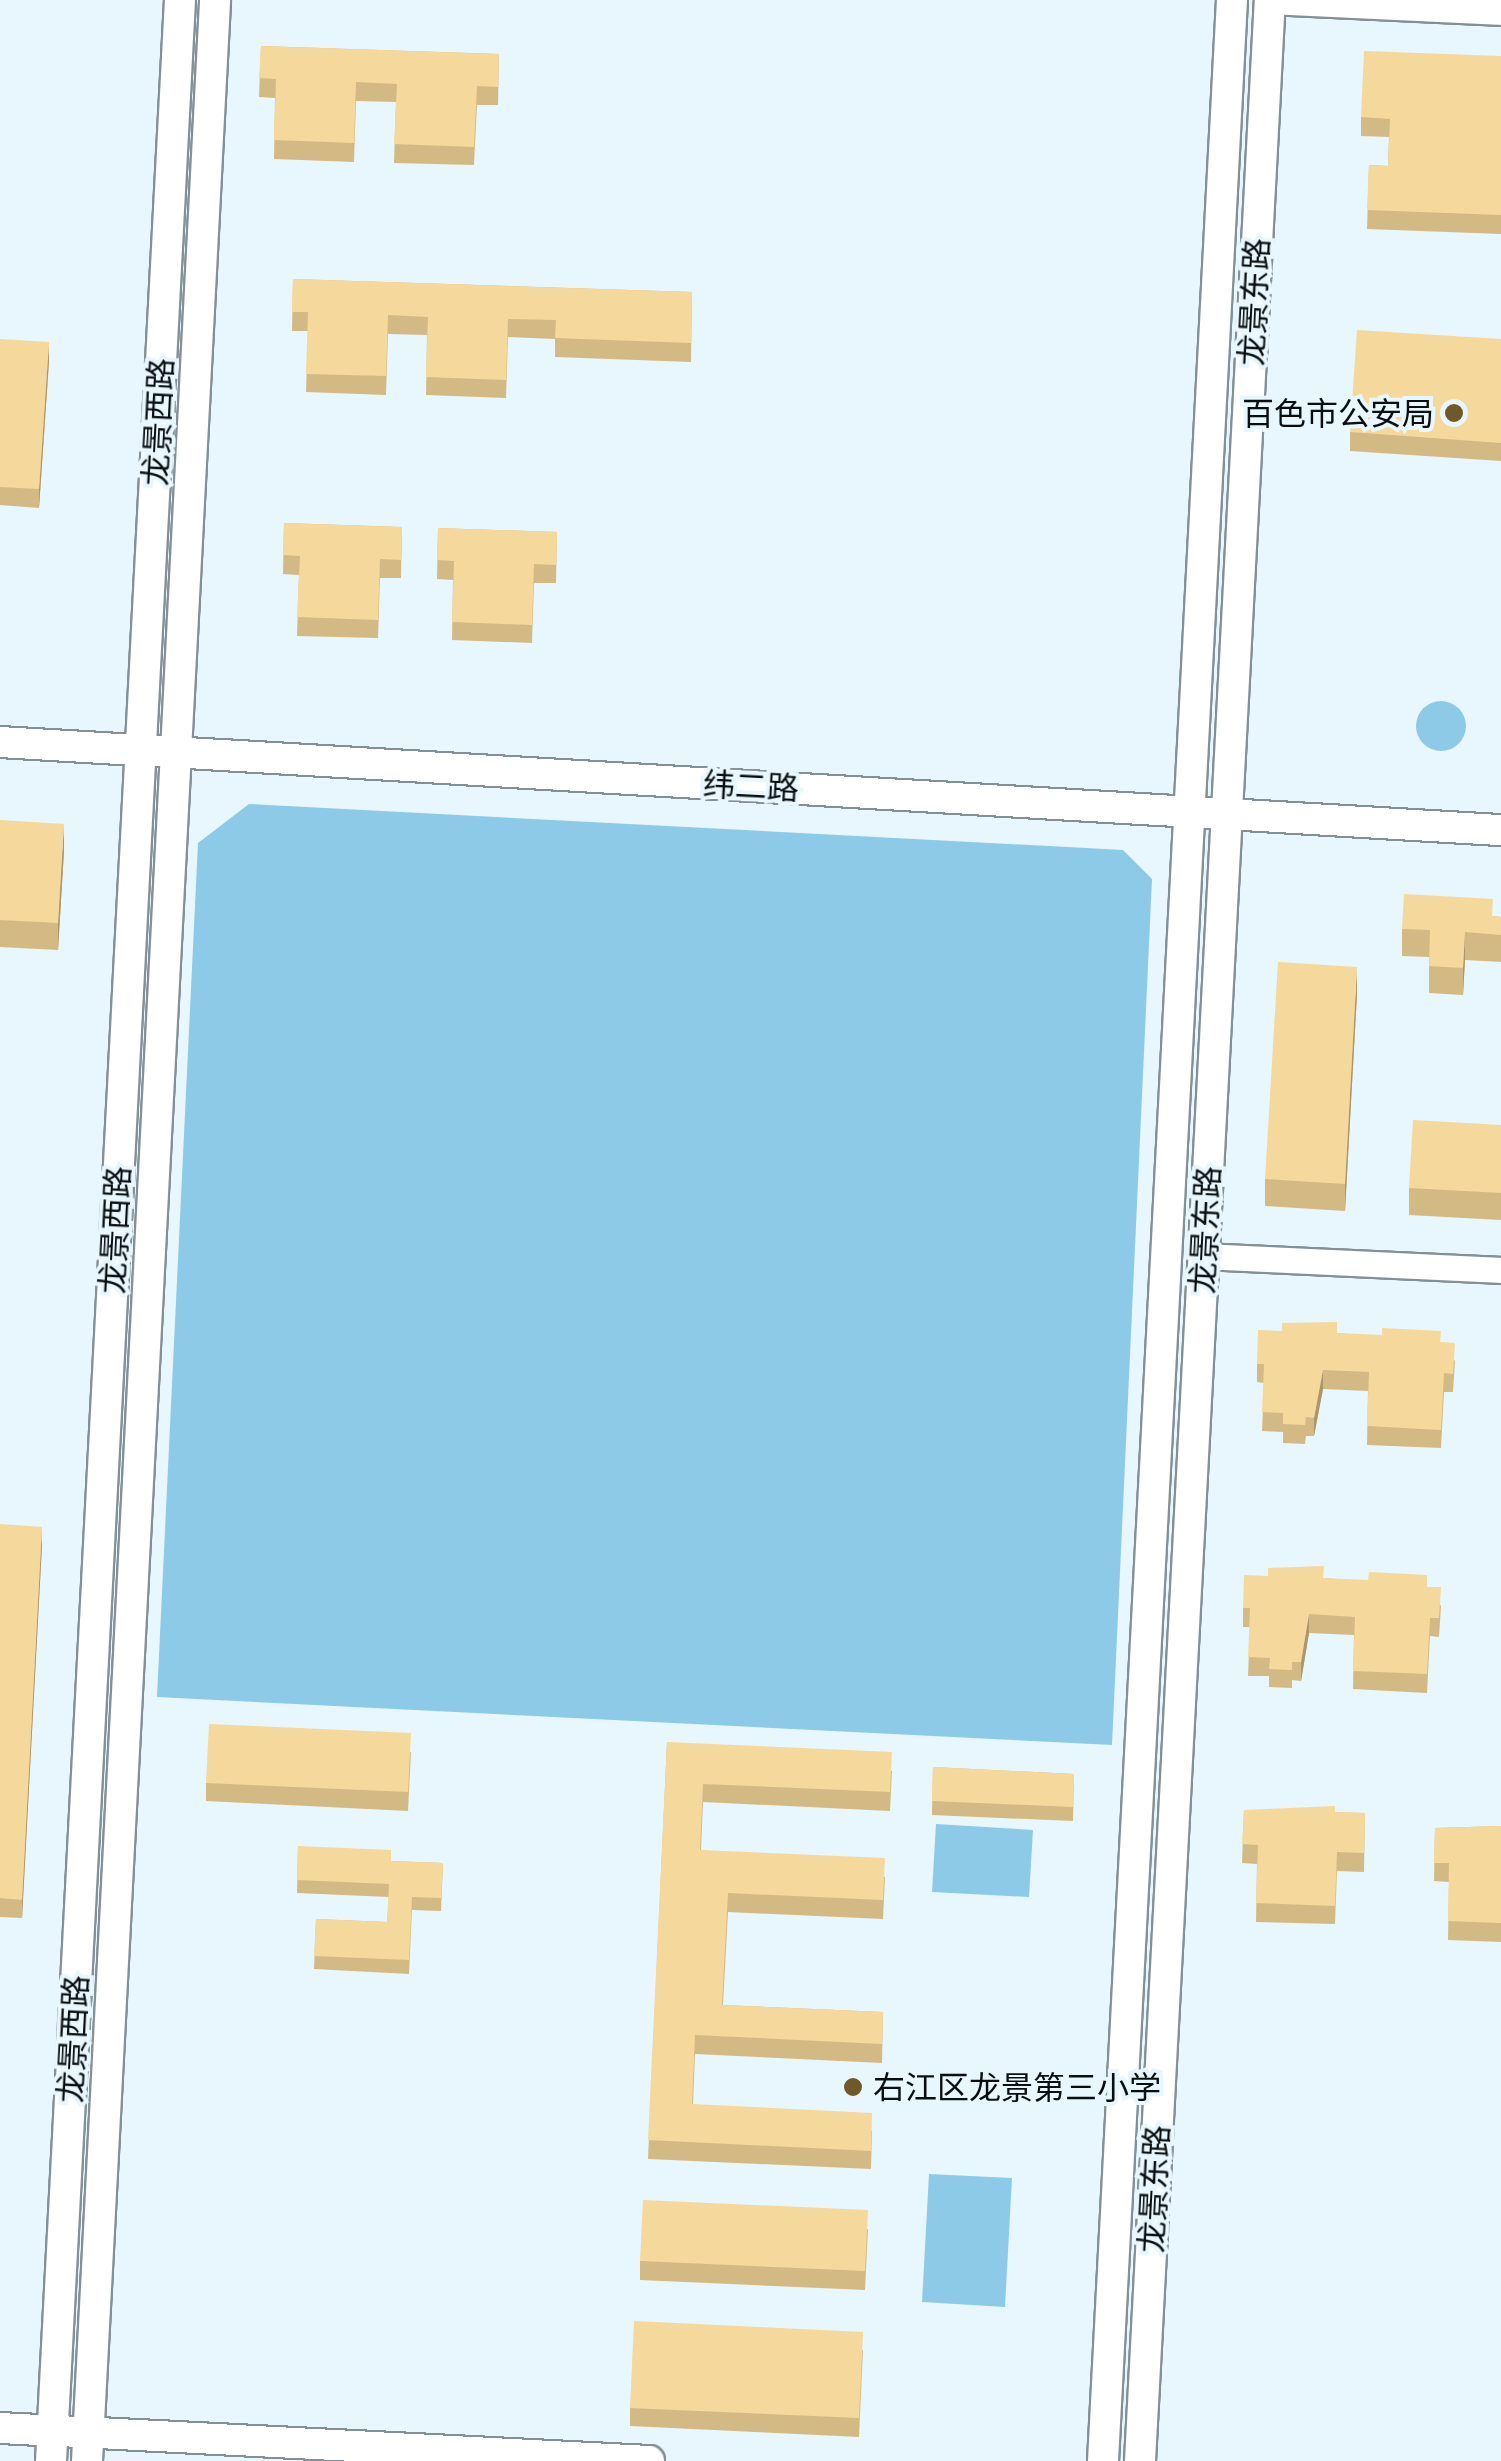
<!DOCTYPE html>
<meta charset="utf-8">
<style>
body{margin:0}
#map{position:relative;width:1501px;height:2461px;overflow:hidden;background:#e8f6fd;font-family:"Noto Sans","Noto Sans SC",sans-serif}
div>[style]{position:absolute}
.green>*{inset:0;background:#8dcae7}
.round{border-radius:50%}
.roads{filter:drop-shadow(2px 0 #839096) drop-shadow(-2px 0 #839096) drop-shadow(0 2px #839096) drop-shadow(0 -2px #839096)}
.minor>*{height:25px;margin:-12.5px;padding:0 12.5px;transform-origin:12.5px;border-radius:12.5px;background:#fff}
.major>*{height:30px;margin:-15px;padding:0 15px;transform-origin:15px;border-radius:15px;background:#fff}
.wall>*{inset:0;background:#d3ba85}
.shaded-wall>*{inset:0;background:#ac976c}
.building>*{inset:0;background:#f5d89b}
.dots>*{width:28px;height:28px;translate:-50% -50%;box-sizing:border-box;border:5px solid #e8f6fd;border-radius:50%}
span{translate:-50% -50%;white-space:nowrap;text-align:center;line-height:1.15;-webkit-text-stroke:8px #e8f6fd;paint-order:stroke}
.street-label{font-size:32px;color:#090e10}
.poi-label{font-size:32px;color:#090e10}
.right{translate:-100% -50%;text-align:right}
.left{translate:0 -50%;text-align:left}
</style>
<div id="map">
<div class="green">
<i class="round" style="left:1416px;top:701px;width:50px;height:50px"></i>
<i style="clip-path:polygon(249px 804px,1123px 850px,1152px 879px,1112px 1745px,157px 1697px,198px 843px)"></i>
<i style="clip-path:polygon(936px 1824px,1033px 1830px,1029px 1897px,932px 1892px)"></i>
<i style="clip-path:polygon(929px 2174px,1012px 2178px,1005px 2307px,922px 2302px)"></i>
</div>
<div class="roads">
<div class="minor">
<i style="left:1270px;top:1px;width:231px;rotate:2.7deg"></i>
<i style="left:1204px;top:1256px;width:297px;rotate:2.7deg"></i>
</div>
<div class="major">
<i style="left:0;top:742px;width:1504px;rotate:3.36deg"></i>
<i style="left:0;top:2428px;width:650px;rotate:2.91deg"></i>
<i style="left:51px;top:2461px;width:2464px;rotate:-87deg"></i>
<i style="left:87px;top:2461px;width:2464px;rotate:-87.02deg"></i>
<i style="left:1103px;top:2461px;width:2464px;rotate:-87deg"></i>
<i style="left:1140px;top:2461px;width:2464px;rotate:-86.98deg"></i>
</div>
</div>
<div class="wall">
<i style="clip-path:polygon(261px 46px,499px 54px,498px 105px,477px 105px,474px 165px,394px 163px,396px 102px,356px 101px,354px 162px,274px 159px,275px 98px,259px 97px)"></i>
<i style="clip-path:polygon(1501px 56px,1501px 234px,1367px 229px,1369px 165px,1388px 166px,1389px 137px,1361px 136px,1361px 117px)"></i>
<i style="clip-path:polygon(293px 279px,692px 292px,691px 362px,555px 357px,555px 339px,508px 337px,506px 398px,426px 395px,427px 335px,388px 334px,386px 395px,306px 392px,308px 331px,292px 331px)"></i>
<i style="clip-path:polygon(0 339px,49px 361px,39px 508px,0 505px)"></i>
<i style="clip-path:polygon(1501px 339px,1501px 461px,1350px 451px,1350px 432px)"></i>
<i style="clip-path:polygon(284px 523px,402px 527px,401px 578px,380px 578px,378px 638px,297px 636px,299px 575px,283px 574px)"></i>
<i style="clip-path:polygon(438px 528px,557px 532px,556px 583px,534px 583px,532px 643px,452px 640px,453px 580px,437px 579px)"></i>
<i style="clip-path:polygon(0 820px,64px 851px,58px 950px,0 947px)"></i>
<i style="clip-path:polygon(1493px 916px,1501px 917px,1501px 962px,1465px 960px,1463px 995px,1429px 993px,1429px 957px,1402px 956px,1402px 929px)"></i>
<i style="clip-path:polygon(1357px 994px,1345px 1211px,1265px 1206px,1265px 1179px)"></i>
<i style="clip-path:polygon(1501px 1125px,1501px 1220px,1409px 1215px,1409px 1188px)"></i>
<i style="clip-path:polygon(1337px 1333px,1440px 1342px,1455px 1361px,1453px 1392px,1444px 1392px,1441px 1448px,1367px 1445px,1368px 1391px,1323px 1389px,1314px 1436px,1306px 1436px,1305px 1444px,1283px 1443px,1283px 1432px,1262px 1431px,1264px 1383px,1257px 1382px,1257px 1364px)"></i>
<i style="clip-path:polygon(0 1524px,42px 1545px,22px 1918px,0 1917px)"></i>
<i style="clip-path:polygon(1323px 1578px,1427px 1587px,1441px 1606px,1439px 1637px,1430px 1636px,1427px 1693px,1353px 1689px,1354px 1635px,1309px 1633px,1301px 1681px,1292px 1680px,1292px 1688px,1269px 1687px,1269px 1676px,1248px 1676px,1250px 1627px,1243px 1627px,1243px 1608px)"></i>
<i style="clip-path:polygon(667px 1742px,892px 1771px,890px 1811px,703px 1802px,701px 1850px,885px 1877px,883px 1919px,728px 1912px,723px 2005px,883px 2012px,882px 2063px,695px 2054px,693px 2104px,872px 2131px,871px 2169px,648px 2159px)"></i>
<i style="clip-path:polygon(411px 1752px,408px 1811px,206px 1801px,206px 1783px)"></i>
<i style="clip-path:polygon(933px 1767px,1074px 1774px,1073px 1821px,932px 1815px)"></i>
<i style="clip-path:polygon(1244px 1810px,1365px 1813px,1364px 1872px,1337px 1871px,1335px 1924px,1256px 1922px,1257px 1864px,1242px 1863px)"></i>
<i style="clip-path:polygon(1501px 1826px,1501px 1942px,1448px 1940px,1449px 1882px,1434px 1881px,1435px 1828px)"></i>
<i style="clip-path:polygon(298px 1846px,391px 1861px,443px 1863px,441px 1911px,412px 1910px,409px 1974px,314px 1969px,316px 1919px,387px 1922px,389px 1897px,297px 1893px)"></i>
<i style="clip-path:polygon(868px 2229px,865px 2290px,640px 2280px,640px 2261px)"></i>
<i style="clip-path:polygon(863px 2350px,859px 2437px,630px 2426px,630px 2408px)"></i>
</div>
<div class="shaded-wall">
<i style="clip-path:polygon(49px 342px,49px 361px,39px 508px,39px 489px)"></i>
<i style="clip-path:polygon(64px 824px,64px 851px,58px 950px,58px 923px)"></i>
<i style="clip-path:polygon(1465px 932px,1465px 960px,1463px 995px,1463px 968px)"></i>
<i style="clip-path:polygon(1357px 967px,1357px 994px,1345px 1211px,1345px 1184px)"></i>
<i style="clip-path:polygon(1323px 1370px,1323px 1389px,1314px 1436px,1314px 1418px)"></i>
<i style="clip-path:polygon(42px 1527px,42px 1545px,22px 1918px,22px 1900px)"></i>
<i style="clip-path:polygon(1309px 1614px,1309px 1633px,1301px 1681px,1301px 1662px)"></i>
</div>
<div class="building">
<i style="clip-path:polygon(261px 46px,499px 54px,498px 87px,477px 86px,474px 147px,394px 144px,397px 84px,356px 82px,354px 143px,274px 140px,276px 79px,259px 78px)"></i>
<i style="clip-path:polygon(1364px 51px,1501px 56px,1501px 215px,1367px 210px,1369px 165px,1388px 166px,1390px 119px,1361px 117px)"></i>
<i style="clip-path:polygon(293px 279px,692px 292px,691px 343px,555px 338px,556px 320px,508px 319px,506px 380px,426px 377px,428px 317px,388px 315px,386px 376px,306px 374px,308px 312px,292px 312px)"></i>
<i style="clip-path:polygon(1357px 330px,1501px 339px,1501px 443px,1350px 432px)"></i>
<i style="clip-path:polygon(0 339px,49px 342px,39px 489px,0 487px)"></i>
<i style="clip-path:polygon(284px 523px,402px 527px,401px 560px,380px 559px,378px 620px,297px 617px,300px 556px,283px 555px)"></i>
<i style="clip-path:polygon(438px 528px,557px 532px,556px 565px,534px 564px,532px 625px,452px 622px,454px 561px,437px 560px)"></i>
<i style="clip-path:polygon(0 820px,64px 824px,58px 923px,0 920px)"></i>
<i style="clip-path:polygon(1404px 894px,1493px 899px,1492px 916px,1501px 917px,1501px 935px,1465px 932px,1463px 968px,1429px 966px,1430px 930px,1402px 929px)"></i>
<i style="clip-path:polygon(1278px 962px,1357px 967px,1345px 1184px,1265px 1179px)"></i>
<i style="clip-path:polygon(1413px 1120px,1501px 1125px,1501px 1193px,1409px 1188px)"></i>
<i style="clip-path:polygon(1337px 1322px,1337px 1333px,1382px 1335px,1382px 1328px,1441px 1331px,1440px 1342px,1455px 1343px,1453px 1374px,1444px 1373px,1441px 1430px,1367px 1426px,1369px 1372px,1323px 1370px,1314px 1418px,1306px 1417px,1305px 1425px,1283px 1424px,1283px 1413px,1262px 1412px,1264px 1364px,1257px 1364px,1258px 1330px,1282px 1331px,1282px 1323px)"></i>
<i style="clip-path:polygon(0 1524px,42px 1527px,22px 1900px,0 1898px)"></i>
<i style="clip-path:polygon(1324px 1566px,1323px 1578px,1368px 1580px,1369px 1572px,1427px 1575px,1427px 1587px,1441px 1587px,1439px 1618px,1430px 1618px,1427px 1674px,1353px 1671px,1355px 1617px,1309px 1614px,1301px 1662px,1292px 1662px,1292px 1670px,1269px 1669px,1270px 1658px,1248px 1657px,1250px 1608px,1243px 1608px,1244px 1575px,1268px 1576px,1268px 1568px)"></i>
<i style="clip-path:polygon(209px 1724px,411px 1733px,408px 1792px,206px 1783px)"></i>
<i style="clip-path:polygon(667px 1742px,892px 1752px,890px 1792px,703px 1784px,700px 1850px,885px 1858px,883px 1900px,728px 1893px,722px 2005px,883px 2012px,882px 2044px,695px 2035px,692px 2104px,872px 2113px,871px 2151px,648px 2140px)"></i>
<i style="clip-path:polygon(933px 1767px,1074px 1774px,1073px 1807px,932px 1801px)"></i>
<i style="clip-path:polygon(1335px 1806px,1335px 1812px,1365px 1813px,1364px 1853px,1337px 1852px,1335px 1906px,1256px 1903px,1258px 1845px,1242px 1844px,1244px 1810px)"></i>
<i style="clip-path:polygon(1501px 1826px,1501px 1923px,1448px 1921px,1449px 1863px,1434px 1863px,1435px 1828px)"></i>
<i style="clip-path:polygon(298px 1846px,391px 1850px,391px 1861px,443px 1863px,441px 1898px,412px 1897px,409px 1960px,314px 1956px,316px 1919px,387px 1922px,389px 1884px,297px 1880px)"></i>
<i style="clip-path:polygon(643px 2200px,868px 2210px,865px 2271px,640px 2261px)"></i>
<i style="clip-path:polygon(634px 2321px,863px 2332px,859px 2418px,630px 2408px)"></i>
</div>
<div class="dots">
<i style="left:1454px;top:413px;background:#6e5928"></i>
<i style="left:853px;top:2087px;background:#6e5928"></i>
</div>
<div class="street-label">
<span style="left:1254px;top:302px;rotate:-87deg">龙景东路</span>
<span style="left:158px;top:422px;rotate:-87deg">龙景西路</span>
<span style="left:751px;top:786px;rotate:3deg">纬二路</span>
<span style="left:115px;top:1230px;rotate:-87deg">龙景西路</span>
<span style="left:1205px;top:1230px;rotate:-87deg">龙景东路</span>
<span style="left:73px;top:2039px;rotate:-87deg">龙景西路</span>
<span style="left:1154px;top:2189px;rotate:-87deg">龙景东路</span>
</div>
<div class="poi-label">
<span class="right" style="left:1434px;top:413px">百色市公安局</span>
<span class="left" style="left:873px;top:2087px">右江区龙景第三小学</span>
</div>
</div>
